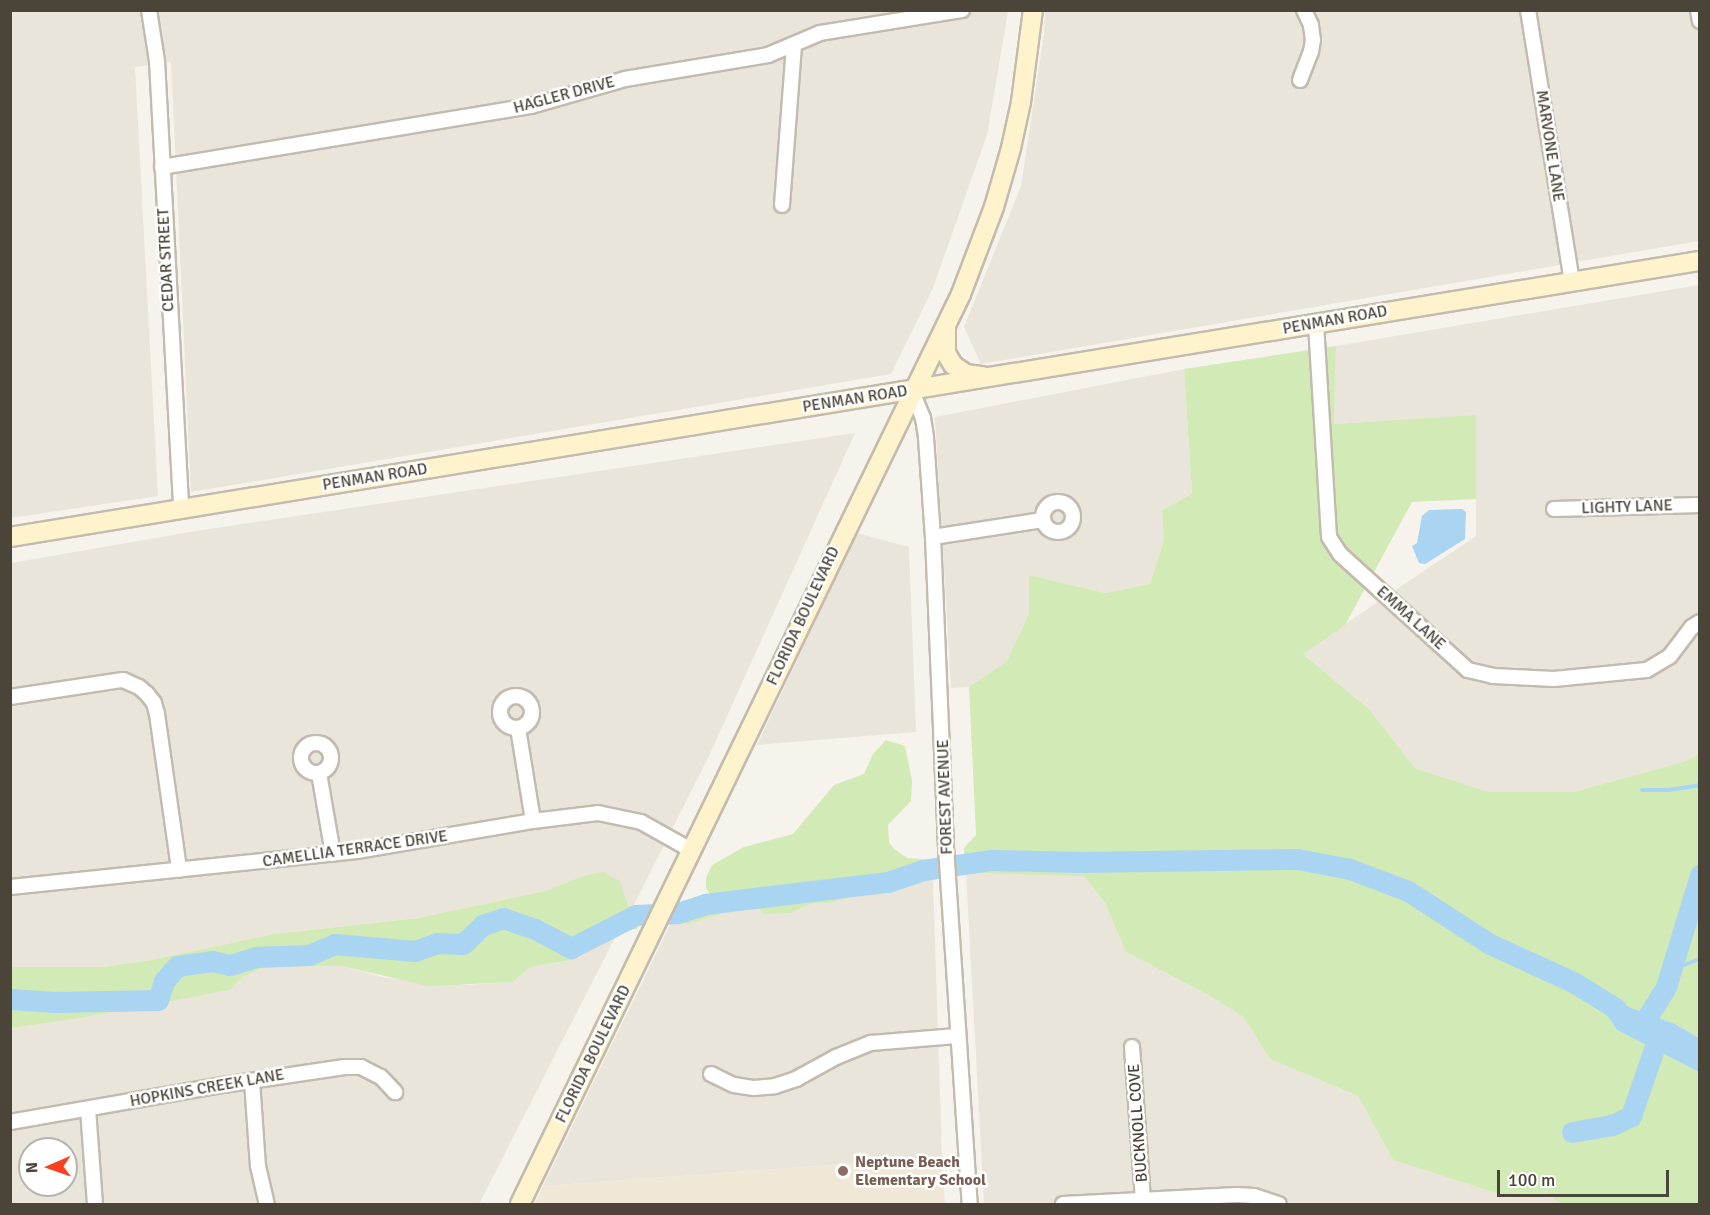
<!DOCTYPE html>
<style>
body{margin:0}
#map{position:relative;width:1710px;height:1215px;overflow:hidden;background:#f6f3ec;font-family:Signika,sans-serif}
div>[style]{position:absolute}
.residential>*{inset:0;background:#eae5da}
.education>*{inset:0;background:#efe8d6}
.green>*{inset:0;background:#d2eab5}
.water>*{inset:0;background:#a9d4f2}
.stream>*{height:4px;margin:-2px;padding:0 2px;transform-origin:2px;border-radius:2px;background:#a9d4f2}
.river>*{height:21px;margin:-10.5px;padding:0 10.5px;transform-origin:10.5px;border-radius:10.5px;background:#a9d4f2}
.roads{filter:drop-shadow(2px 0 #c2bbae) drop-shadow(-2px 0 #c2bbae) drop-shadow(0 2px #c2bbae) drop-shadow(0 -2px #c2bbae)}
.street>*{height:14px;margin:-7px;padding:0 7px;transform-origin:7px;border-radius:7px;background:#fff}
.street>.ring{margin:-7px;padding:0;box-sizing:content-box;background:none;border:14px solid #fff;border-radius:50%}
.secondary>*{height:18px;margin:-9px;padding:0 9px;transform-origin:9px;border-radius:9px;background:#fff3cd}
.dots>*{width:16px;height:16px;translate:-50% -50%;box-sizing:border-box;border:3px solid #fff;border-radius:50%}
span{translate:-50% -50%;white-space:nowrap;text-align:center;line-height:1.15;-webkit-text-stroke:5px #fff;paint-order:stroke}
.street-label{font-size:16px;color:#4b4439}
.education-label{font-size:16px;color:#785e54;font-weight:700}
.left{translate:0 -50%;text-align:left}
.frame{position:absolute;inset:0;border:12px solid #4b4439;pointer-events:none}
.north{position:absolute;left:18px;top:1137px;width:60px;height:60px;box-sizing:border-box;background:#fff;border:2px solid #b7b4b0;border-radius:50%;rotate:268deg;font-size:16px;font-weight:700;line-height:24px;text-align:center;color:#4b4439}
.north::after{content:'';display:block;margin:auto;width:21px;height:27px;background:#fc3f1d;clip-path:polygon(50% 0,100% 100%,50% 72%,0 100%)}
.scale{position:absolute;left:1497px;top:1170px;width:172px;height:27px;box-sizing:border-box;border:3px solid #4b4439;border-top:0;padding-left:8px;font-size:18px;line-height:21px;white-space:nowrap;color:#4b4439;-webkit-text-stroke:4px #fff;paint-order:stroke}
</style>
<div id="map">
<div class="residential">
<i style="clip-path:polygon(10px 11px,1008px 11px,987px 135px,933px 288px,891px 374px,191px 492px,171px 62px,135px 67px,158px 496px,11px 518px)"></i>
<i style="clip-path:polygon(1045px 11px,1699px 11px,1699px 241px,981px 364px,964px 327px,1021px 186px,1044px 34px)"></i>
<i style="clip-path:polygon(1699px 285px,1699px 754px,1686px 761px,1574px 792px,1488px 792px,1415px 768px,1369px 709px,1302px 653px,1476px 536px,1476px 416px,1334px 424px,1336px 346px)"></i>
<i style="clip-path:polygon(1184px 369px,1192px 494px,1162px 510px,1164px 540px,1150px 584px,1105px 593px,1029px 575px,1029px 613px,1007px 661px,969px 687px,951px 688px,935px 417px)"></i>
<i style="clip-path:polygon(855px 433px,709px 756px,634px 905px,628px 906px,583px 876px,545px 891px,418px 918px,274px 934px,151px 960px,103px 967px,11px 967px,11px 563px,196px 531px)"></i>
<i style="clip-path:polygon(857px 533px,909px 547px,916px 732px,757px 745px)"></i>
<i style="clip-path:polygon(966px 873px,1084px 875px,1105px 903px,1126px 952px,1212px 997px,1243px 1017px,1270px 1059px,1358px 1096px,1393px 1160px,1499px 1194px,1547px 1193px,1561px 1204px,984px 1204px)"></i>
<i style="clip-path:polygon(907px 880px,933px 880px,942px 1157px,543px 1186px,671px 923px,688px 924px,744px 907px,791px 913px,813px 903px,831px 903px,861px 894px,896px 889px)"></i>
<i style="clip-path:polygon(evenodd,619px 930px,479px 1204px,11px 1204px,10px 1028px,230px 990px,243px 977px,265px 967px,342px 966px,386px 978px,468px 985px,513px 982px,530px 967px,572px 960px,590px 945px,619px 930px,30px 1149px,66px 1149px,66px 1185px,30px 1185px,30px 1149px)"></i>
</div>
<div class="education">
<i style="clip-path:polygon(942px 1157px,945px 1204px,535px 1204px,543px 1186px)"></i>
</div>
<div class="green">
<i style="clip-path:polygon(1336px 346px,1334px 424px,1476px 415px,1476px 499px,1412px 502px,1345px 625px,1303px 654px,1369px 709px,1415px 768px,1488px 792px,1574px 792px,1686px 761px,1699px 754px,1699px 1038px,1675px 1024px,1594px 995px,1617px 1030px,1699px 1072px,1699px 1204px,1561px 1204px,1547px 1193px,1499px 1194px,1393px 1160px,1358px 1096px,1270px 1059px,1243px 1017px,1212px 997px,1126px 952px,1105px 903px,1084px 876px,966px 873px,964px 848px,976px 835px,969px 687px,1007px 661px,1029px 613px,1029px 575px,1105px 593px,1150px 584px,1164px 540px,1162px 510px,1192px 494px,1184px 369px)"></i>
<i style="clip-path:polygon(886px 740px,905px 746px,912px 781px,911px 801px,888px 825px,889px 842px,894px 849px,907px 858px,933px 860px,933px 880px,907px 880px,896px 889px,861px 894px,831px 903px,813px 903px,791px 913px,764px 914px,759px 909px,744px 907px,688px 924px,671px 923px,682px 902px,711px 895px,706px 888px,706px 878px,712px 865px,744px 847px,793px 834px,834px 785px,864px 774px,873px 754px)"></i>
<i style="clip-path:polygon(603px 872px,620px 881px,628px 906px,649px 906px,637px 929px,619px 930px,590px 945px,572px 960px,530px 967px,513px 982px,428px 986px,342px 966px,265px 967px,243px 977px,230px 990px,79px 1018px,11px 1028px,11px 967px,103px 967px,151px 960px,274px 934px,418px 918px,545px 891px,583px 876px)"></i>
</div>
<div class="water">
<i style="clip-path:polygon(1462px 509px,1466px 512px,1465px 539px,1425px 564px,1419px 563px,1412px 546px,1417px 543px,1422px 516px,1429px 510px)"></i>
<i style="clip-path:polygon(1593px 994px,1675px 1024px,1699px 1038px,1699px 1072px,1617px 1030px)"></i>
</div>
<div class="stream">
<i style="left:1642px;top:790px;width:27px"></i>
<i style="left:1669px;top:790px;width:31px;rotate:-9deg"></i>
<i style="left:1671px;top:970px;width:31px;rotate:-21deg"></i>
</div>
<div class="river">
<i style="left:10px;top:999px;width:44px;rotate:3.9deg"></i>
<i style="left:54px;top:1002px;width:104px;rotate:-1.1deg"></i>
<i style="left:158px;top:1000px;width:20px;rotate:-72deg"></i>
<i style="left:164px;top:981px;width:20px;rotate:-49deg"></i>
<i style="left:177px;top:966px;width:35px;rotate:-8deg"></i>
<i style="left:212px;top:961px;width:18px;rotate:13deg"></i>
<i style="left:230px;top:965px;width:27px;rotate:-17deg"></i>
<i style="left:256px;top:957px;width:53px;rotate:-2.2deg"></i>
<i style="left:309px;top:955px;width:28px;rotate:-23deg"></i>
<i style="left:335px;top:944px;width:80px;rotate:5deg"></i>
<i style="left:415px;top:951px;width:23px;rotate:-20deg"></i>
<i style="left:437px;top:943px;width:26px;rotate:2deg"></i>
<i style="left:463px;top:944px;width:28px;rotate:-44deg"></i>
<i style="left:483px;top:925px;width:21px;rotate:-19deg"></i>
<i style="left:503px;top:918px;width:34px;rotate:19deg"></i>
<i style="left:535px;top:929px;width:41px;rotate:27.8deg"></i>
<i style="left:571px;top:948px;width:73px;rotate:-26.9deg"></i>
<i style="left:636px;top:915px;width:42px;rotate:-2.7deg"></i>
<i style="left:678px;top:913px;width:28px;rotate:-18deg"></i>
<i style="left:705px;top:904px;width:184px;rotate:-6.9deg"></i>
<i style="left:888px;top:882px;width:37px;rotate:-19deg"></i>
<i style="left:923px;top:870px;width:69px;rotate:-8.4deg"></i>
<i style="left:991px;top:860px;width:90px;rotate:1.3deg"></i>
<i style="left:1081px;top:862px;width:216px;rotate:-0.8deg"></i>
<i style="left:1297px;top:859px;width:54px;rotate:10.7deg"></i>
<i style="left:1350px;top:869px;width:62px;rotate:20.8deg"></i>
<i style="left:1408px;top:891px;width:98px;rotate:32.9deg"></i>
<i style="left:1490px;top:944px;width:94px;rotate:24.6deg"></i>
<i style="left:1575px;top:983px;width:49px;rotate:31.8deg"></i>
<i style="left:1643px;top:1024px;width:44px;rotate:-58.1deg"></i>
<i style="left:1666px;top:987px;width:117px;rotate:-73.1deg"></i>
<i style="left:1572px;top:1132px;width:41px;rotate:-9.9deg"></i>
<i style="left:1612px;top:1125px;width:21px;rotate:-25deg"></i>
<i style="left:1631px;top:1116px;width:87px;rotate:-71.1deg"></i>
</div>
<div class="roads">
<div class="street">
<i style="left:149px;top:10px;width:52px;rotate:81.1deg"></i>
<i style="left:157px;top:61px;width:450px;rotate:86.9deg"></i>
<i style="left:1528px;top:10px;width:276px;rotate:80.8deg"></i>
<i style="left:1698px;top:10px;width:11px;rotate:80deg"></i>
<i style="left:1300px;top:80px;width:30px;rotate:-69deg"></i>
<i style="left:1311px;top:52px;width:12px;rotate:-81deg"></i>
<i style="left:1313px;top:40px;width:15px;rotate:-98deg"></i>
<i style="left:1311px;top:25px;width:17px;rotate:-115deg"></i>
<i style="left:162px;top:167px;width:374px;rotate:-9.4deg"></i>
<i style="left:531px;top:106px;width:98px;rotate:-16deg"></i>
<i style="left:625px;top:79px;width:145px;rotate:-9.5deg"></i>
<i style="left:768px;top:55px;width:56px;rotate:-22.9deg"></i>
<i style="left:820px;top:33px;width:144px;rotate:-9.2deg"></i>
<i style="left:782px;top:205px;width:160px;rotate:-85.7deg"></i>
<i style="left:1316px;top:324px;width:213px;rotate:86.5deg"></i>
<i style="left:1329px;top:537px;width:20px;rotate:57deg"></i>
<i style="left:1340px;top:554px;width:173px;rotate:42.2deg"></i>
<i style="left:1468px;top:670px;width:26px;rotate:13deg"></i>
<i style="left:1493px;top:676px;width:61px;rotate:2.8deg"></i>
<i style="left:1554px;top:679px;width:93px;rotate:-5.5deg"></i>
<i style="left:1647px;top:670px;width:27px;rotate:-31deg"></i>
<i style="left:1670px;top:656px;width:36px;rotate:-53deg"></i>
<i style="left:1692px;top:627px;width:9px;rotate:-32deg"></i>
<i style="left:912px;top:391px;width:29px;rotate:68deg"></i>
<i style="left:923px;top:418px;width:20px;rotate:81deg"></i>
<i style="left:926px;top:438px;width:99px;rotate:86deg"></i>
<i style="left:933px;top:537px;width:310px;rotate:87.6deg"></i>
<i style="left:946px;top:847px;width:358px;rotate:86.2deg"></i>
<i class="ring" style="left:1043px;top:502px;width:16px;height:16px"></i>
<i style="left:1554px;top:509px;width:146px;rotate:-1.6deg"></i>
<i style="left:933px;top:537px;width:111px;rotate:-8.8deg"></i>
<i class="ring" style="left:500px;top:696px;width:18px;height:18px"></i>
<i style="left:10px;top:697px;width:114px;rotate:-8.6deg"></i>
<i style="left:123px;top:680px;width:17px;rotate:24deg"></i>
<i style="left:139px;top:687px;width:11px;rotate:41deg"></i>
<i style="left:147px;top:694px;width:11px;rotate:52deg"></i>
<i style="left:154px;top:703px;width:11px;rotate:75deg"></i>
<i style="left:157px;top:714px;width:157px;rotate:81.9deg"></i>
<i style="left:518px;top:728px;width:94px;rotate:80.8deg"></i>
<i class="ring" style="left:301px;top:743px;width:16px;height:16px"></i>
<i style="left:319px;top:773px;width:82px;rotate:80.2deg"></i>
<i style="left:10px;top:887px;width:349px;rotate:-5.9deg"></i>
<i style="left:357px;top:851px;width:179px;rotate:-9.7deg"></i>
<i style="left:533px;top:821px;width:65px;rotate:-7deg"></i>
<i style="left:598px;top:813px;width:44px;rotate:11.8deg"></i>
<i style="left:641px;top:822px;width:57px;rotate:29.2deg"></i>
<i style="left:1132px;top:1047px;width:153px;rotate:85.9deg"></i>
<i style="left:711px;top:1074px;width:25px;rotate:26deg"></i>
<i style="left:734px;top:1085px;width:20px;rotate:9deg"></i>
<i style="left:754px;top:1088px;width:21px;rotate:-5deg"></i>
<i style="left:775px;top:1086px;width:22px;rotate:-18deg"></i>
<i style="left:796px;top:1079px;width:46px;rotate:-28.8deg"></i>
<i style="left:836px;top:1057px;width:38px;rotate:-22deg"></i>
<i style="left:871px;top:1043px;width:86px;rotate:-4.7deg"></i>
<i style="left:252px;top:1081px;width:85px;rotate:86deg"></i>
<i style="left:258px;top:1166px;width:39px;rotate:77deg"></i>
<i style="left:88px;top:1109px;width:95px;rotate:85.8deg"></i>
<i style="left:10px;top:1122px;width:216px;rotate:-9.9deg"></i>
<i style="left:223px;top:1085px;width:123px;rotate:-8.4deg"></i>
<i style="left:345px;top:1067px;width:16px"></i>
<i style="left:361px;top:1067px;width:22px;rotate:27deg"></i>
<i style="left:381px;top:1077px;width:21px;rotate:47deg"></i>
<i style="left:1063px;top:1204px;width:174px;rotate:-3deg"></i>
<i style="left:1237px;top:1195px;width:17px;rotate:3deg"></i>
<i style="left:1254px;top:1196px;width:26px;rotate:18deg"></i>
</div>
<div class="secondary">
<i style="left:946px;top:329px;width:24px;rotate:90deg"></i>
<i style="left:946px;top:353px;width:14px;rotate:60deg"></i>
<i style="left:953px;top:365px;width:16px;rotate:35deg"></i>
<i style="left:966px;top:374px;width:17px;rotate:7deg"></i>
<i style="left:10px;top:537px;width:1712px;rotate:-9.28deg"></i>
<i style="left:520px;top:1204px;width:1011px;rotate:-64.14deg"></i>
<i style="left:961px;top:294px;width:93px;rotate:-69.2deg"></i>
<i style="left:994px;top:207px;width:61px;rotate:-73.9deg"></i>
<i style="left:1011px;top:148px;width:47px;rotate:-77.7deg"></i>
<i style="left:1021px;top:102px;width:93px;rotate:-82.6deg"></i>
</div>
</div>
<div class="dots">
<i style="left:843px;top:1171px;background:#8d6e63"></i>
</div>
<div class="street-label">
<span style="left:564px;top:95px;rotate:-15deg">HAGLER DRIVE</span>
<span style="left:1550px;top:146px;rotate:81deg">MARVONE LANE</span>
<span style="left:166px;top:260px;rotate:-93deg">CEDAR STREET</span>
<span style="left:1335px;top:320px;rotate:-10deg">PENMAN ROAD</span>
<span style="left:855px;top:399px;rotate:-9deg">PENMAN ROAD</span>
<span style="left:375px;top:477px;rotate:-9deg">PENMAN ROAD</span>
<span style="left:1627px;top:507px;rotate:-2deg">LIGHTY LANE</span>
<span style="left:803px;top:616px;rotate:-65deg">FLORIDA BOULEVARD</span>
<span style="left:1411px;top:618px;rotate:42deg">EMMA LANE</span>
<span style="left:945px;top:797px;rotate:-92deg">FOREST AVENUE</span>
<span style="left:355px;top:849px;rotate:-8deg">CAMELLIA TERRACE DRIVE</span>
<span style="left:593px;top:1054px;rotate:-64deg">FLORIDA BOULEVARD</span>
<span style="left:207px;top:1088px;rotate:-10deg">HOPKINS CREEK LANE</span>
<span style="left:1138px;top:1123px;rotate:-94deg">BUCKNOLL COVE</span>
</div>
<div class="education-label">
<span class="left" style="left:855px;top:1171px">Neptune Beach<br>Elementary School</span>
</div>
<div class="frame"></div>
<div class="north">N</div>
<div class="scale">100 m</div>
</div>
